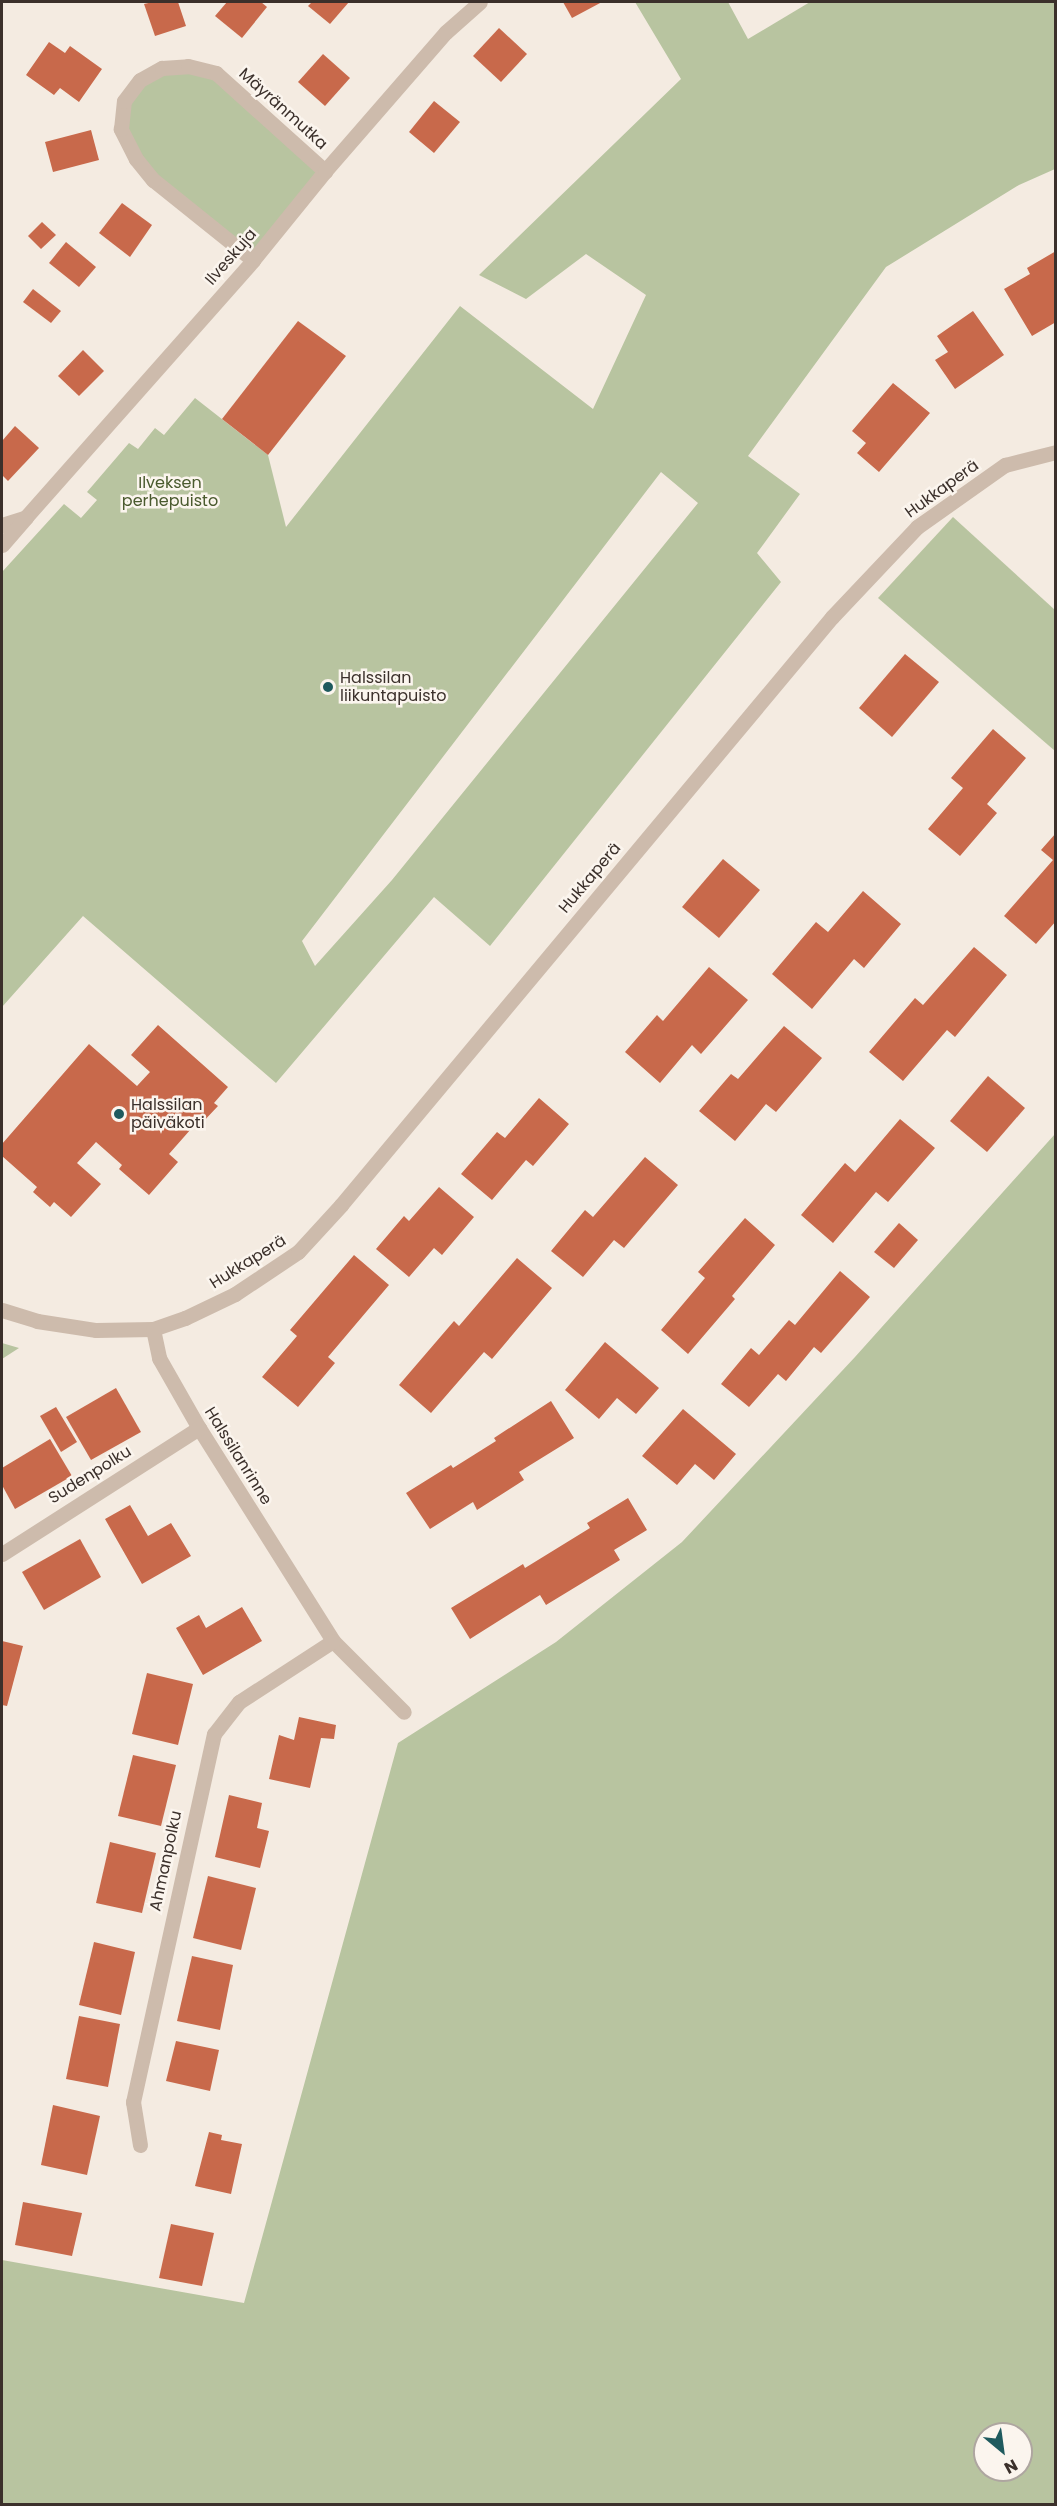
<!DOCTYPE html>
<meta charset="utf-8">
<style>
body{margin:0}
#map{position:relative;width:1057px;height:2506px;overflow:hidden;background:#f4ebe1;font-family:Poppins,sans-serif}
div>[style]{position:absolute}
.green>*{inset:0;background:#b8c4a0}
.building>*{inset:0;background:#c8694b}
.minor>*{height:15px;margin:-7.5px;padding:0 7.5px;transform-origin:7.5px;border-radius:7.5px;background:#cdbbac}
.dots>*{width:16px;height:16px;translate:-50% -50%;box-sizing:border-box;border:3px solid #fbf5ee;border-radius:50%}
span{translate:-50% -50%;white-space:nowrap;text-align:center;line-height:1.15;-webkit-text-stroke:5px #fbf5ee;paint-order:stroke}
.street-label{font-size:16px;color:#3b302b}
.park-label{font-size:16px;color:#4a5a2e}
.poi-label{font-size:16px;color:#3b302b}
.left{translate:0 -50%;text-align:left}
.frame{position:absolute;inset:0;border:3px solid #3b302b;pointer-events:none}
.north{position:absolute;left:973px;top:2422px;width:60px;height:60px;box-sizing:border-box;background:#fbf5ee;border:2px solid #aea6a0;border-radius:50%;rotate:151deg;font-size:16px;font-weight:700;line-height:24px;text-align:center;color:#3b302b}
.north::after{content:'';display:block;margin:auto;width:21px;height:27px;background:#1f5a5e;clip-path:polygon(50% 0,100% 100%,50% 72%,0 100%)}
</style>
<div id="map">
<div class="green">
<i style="clip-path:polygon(evenodd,635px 2px,728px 2px,748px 39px,810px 2px,1055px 2px,1055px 169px,1019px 185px,886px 267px,748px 456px,800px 494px,757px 553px,781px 582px,490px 946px,434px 897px,276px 1083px,83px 916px,2px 1007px,2px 572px,64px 504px,81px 518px,97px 500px,87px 492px,129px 443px,138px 449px,155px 428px,164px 435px,195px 398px,268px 455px,286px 527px,460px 306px,593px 409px,646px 295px,586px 254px,526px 299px,479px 275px,681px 79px,635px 2px,661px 472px,698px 503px,392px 880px,315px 966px,302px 941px,661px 472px)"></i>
<i style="clip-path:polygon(162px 68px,216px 73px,325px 171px,253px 260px,153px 180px,121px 129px,124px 101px)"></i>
<i style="clip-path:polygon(953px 517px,1055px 610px,1055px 751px,878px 598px)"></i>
<i style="clip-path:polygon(evenodd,1055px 1134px,1055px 2504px,2px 2504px,2px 2260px,244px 2303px,398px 1743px,556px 1642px,682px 1542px,855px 1357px,1055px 1134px,985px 2434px,1021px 2434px,1021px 2470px,985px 2470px,985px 2434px)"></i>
<i style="clip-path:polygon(2px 1343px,19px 1348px,2px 1359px)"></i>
</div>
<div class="building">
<i style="clip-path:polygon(153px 2px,178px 2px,186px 26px,155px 36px,144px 4px)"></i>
<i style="clip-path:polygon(227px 2px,261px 2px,267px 7px,242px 38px,215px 16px)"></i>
<i style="clip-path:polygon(312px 2px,349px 2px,330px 24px,308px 6px)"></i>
<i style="clip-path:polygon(563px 2px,602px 2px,572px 18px)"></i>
<i style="clip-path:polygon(499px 28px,527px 54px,501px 82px,473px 56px)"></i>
<i style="clip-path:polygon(49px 42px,65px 53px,70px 46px,102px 69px,79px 102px,60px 88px,54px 95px,26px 75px)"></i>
<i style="clip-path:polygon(323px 54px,350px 78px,325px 106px,298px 82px)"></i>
<i style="clip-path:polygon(434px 101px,460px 122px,434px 153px,409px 132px)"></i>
<i style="clip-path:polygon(91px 130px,99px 160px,53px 172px,45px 142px)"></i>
<i style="clip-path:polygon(122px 203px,152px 225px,130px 257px,99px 233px)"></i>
<i style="clip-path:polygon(42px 222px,56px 235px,41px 249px,28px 236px)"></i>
<i style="clip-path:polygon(66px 242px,96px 267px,79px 287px,49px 263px)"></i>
<i style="clip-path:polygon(1056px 251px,1056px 322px,1032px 336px,1004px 289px,1030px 274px,1027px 268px)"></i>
<i style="clip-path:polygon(33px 289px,61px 311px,51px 323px,23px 302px)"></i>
<i style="clip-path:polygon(973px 311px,1004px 355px,955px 389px,935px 360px,948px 352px,937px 336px)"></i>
<i style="clip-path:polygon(298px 321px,346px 356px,268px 455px,222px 419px)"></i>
<i style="clip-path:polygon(83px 350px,104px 371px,79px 396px,58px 376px)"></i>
<i style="clip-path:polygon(893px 383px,930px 413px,879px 472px,857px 453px,866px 443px,852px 431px)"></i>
<i style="clip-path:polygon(15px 426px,39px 448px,8px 481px,2px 475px,2px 441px)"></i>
<i style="clip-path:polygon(905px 654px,939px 682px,892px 737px,859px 708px)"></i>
<i style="clip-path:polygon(993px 729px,1026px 758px,987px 804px,997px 813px,960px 856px,928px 829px,963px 788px,951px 778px)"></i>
<i style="clip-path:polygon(1056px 833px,1056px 921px,1036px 944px,1004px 916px,1053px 860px,1041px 850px)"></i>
<i style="clip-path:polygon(723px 859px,760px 890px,719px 938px,682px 907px)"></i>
<i style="clip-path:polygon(863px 891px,901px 924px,864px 968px,854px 959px,812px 1009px,772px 974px,816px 922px,828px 932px)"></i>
<i style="clip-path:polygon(974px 947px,1007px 975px,955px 1037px,947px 1030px,903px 1081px,869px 1052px,915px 998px,923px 1005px)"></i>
<i style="clip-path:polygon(709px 967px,748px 1000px,701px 1054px,692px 1045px,660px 1083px,625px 1052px,657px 1015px,663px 1021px)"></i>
<i style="clip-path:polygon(158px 1025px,228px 1087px,214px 1103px,218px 1106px,201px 1124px,198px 1121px,169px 1154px,178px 1162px,149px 1195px,119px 1169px,122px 1165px,96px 1142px,77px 1163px,101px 1184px,71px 1217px,54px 1202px,50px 1207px,33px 1192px,37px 1187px,2px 1156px,2px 1144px,89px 1044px,137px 1086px,150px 1072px,131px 1055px)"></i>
<i style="clip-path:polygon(784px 1026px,822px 1058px,776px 1112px,766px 1104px,735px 1141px,699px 1111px,731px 1074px,738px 1079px)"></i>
<i style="clip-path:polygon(988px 1076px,1025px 1108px,987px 1152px,950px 1121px)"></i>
<i style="clip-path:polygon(539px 1098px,569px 1124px,533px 1166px,526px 1160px,492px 1200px,461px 1174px,497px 1132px,505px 1138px)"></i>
<i style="clip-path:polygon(900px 1119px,935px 1148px,888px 1202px,876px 1192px,833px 1243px,801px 1215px,845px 1163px,855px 1172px)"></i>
<i style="clip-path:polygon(645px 1157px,678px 1185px,624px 1248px,614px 1240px,583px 1277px,551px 1251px,585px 1210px,593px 1217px)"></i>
<i style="clip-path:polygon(439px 1187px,474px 1217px,442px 1255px,434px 1248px,409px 1277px,376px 1249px,404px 1216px,409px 1221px)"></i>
<i style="clip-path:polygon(745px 1218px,775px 1245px,732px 1296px,735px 1299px,688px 1354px,661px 1330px,705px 1278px,698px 1272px)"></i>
<i style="clip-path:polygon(899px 1223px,918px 1240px,894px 1268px,874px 1252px)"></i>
<i style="clip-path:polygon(354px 1255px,389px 1285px,328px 1357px,335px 1363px,298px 1407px,262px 1377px,297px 1336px,290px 1330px)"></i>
<i style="clip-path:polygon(517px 1258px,552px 1288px,492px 1359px,484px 1352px,431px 1413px,399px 1385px,454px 1321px,459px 1326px)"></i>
<i style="clip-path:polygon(840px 1271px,870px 1297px,821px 1353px,814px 1347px,786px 1381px,778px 1374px,749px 1407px,721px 1384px,751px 1348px,759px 1355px,789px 1320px,795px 1325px)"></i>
<i style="clip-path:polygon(605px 1342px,659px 1388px,636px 1414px,617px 1398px,599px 1419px,565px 1390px)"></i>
<i style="clip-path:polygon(116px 1388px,141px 1432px,91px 1460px,66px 1417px)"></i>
<i style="clip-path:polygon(551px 1401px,574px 1438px,519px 1472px,524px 1480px,477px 1510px,473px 1502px,430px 1529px,406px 1493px,451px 1465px,453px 1468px,496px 1441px,494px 1438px)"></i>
<i style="clip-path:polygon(56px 1407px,77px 1442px,61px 1452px,40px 1416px)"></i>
<i style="clip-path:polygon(683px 1409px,736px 1454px,714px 1480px,695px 1464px,677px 1485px,642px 1456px)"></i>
<i style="clip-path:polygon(50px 1439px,72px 1476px,15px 1509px,2px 1485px,2px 1468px)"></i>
<i style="clip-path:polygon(628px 1498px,647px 1530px,614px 1550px,620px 1560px,546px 1605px,540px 1595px,470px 1639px,451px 1608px,523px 1564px,525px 1568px,590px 1528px,587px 1523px)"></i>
<i style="clip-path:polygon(130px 1505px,148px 1536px,171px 1523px,191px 1556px,142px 1584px,105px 1519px)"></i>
<i style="clip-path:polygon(80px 1539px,101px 1577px,44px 1610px,22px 1572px)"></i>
<i style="clip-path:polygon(242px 1607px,262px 1641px,203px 1675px,176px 1628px,199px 1615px,206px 1628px)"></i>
<i style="clip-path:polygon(2px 1641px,23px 1646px,7px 1706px,2px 1705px)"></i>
<i style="clip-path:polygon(147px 1673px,193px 1684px,178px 1745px,132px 1734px)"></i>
<i style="clip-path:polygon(299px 1717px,336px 1725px,334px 1739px,321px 1738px,310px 1788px,269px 1779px,279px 1735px,294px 1740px)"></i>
<i style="clip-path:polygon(133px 1755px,176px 1765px,161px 1826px,118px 1816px)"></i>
<i style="clip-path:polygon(229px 1795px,262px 1803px,257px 1828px,269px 1831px,260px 1868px,215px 1857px)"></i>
<i style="clip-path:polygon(110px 1842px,156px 1853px,142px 1913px,96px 1903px)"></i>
<i style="clip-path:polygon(208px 1876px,256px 1888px,241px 1950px,193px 1938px)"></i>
<i style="clip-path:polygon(94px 1942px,135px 1952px,121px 2015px,79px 2005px)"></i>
<i style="clip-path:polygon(192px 1956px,233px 1965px,220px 2030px,177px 2021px)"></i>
<i style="clip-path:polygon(79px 2016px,120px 2024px,108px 2087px,66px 2079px)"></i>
<i style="clip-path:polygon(176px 2041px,219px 2050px,210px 2091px,166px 2081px)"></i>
<i style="clip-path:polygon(53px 2105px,100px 2116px,87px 2175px,41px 2165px)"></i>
<i style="clip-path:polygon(209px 2132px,222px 2135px,221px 2140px,242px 2144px,231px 2194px,195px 2186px)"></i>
<i style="clip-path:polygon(23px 2202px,82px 2213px,72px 2256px,15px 2245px)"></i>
<i style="clip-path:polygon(171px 2224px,214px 2233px,202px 2286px,159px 2278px)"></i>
</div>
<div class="minor">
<i style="left:253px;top:260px;width:128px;rotate:-141.3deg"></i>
<i style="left:153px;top:180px;width:27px;rotate:-129deg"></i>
<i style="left:136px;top:159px;width:34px;rotate:-117deg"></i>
<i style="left:121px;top:129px;width:28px;rotate:-84deg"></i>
<i style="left:124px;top:101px;width:26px;rotate:-53deg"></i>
<i style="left:140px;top:80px;width:25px;rotate:-29deg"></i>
<i style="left:162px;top:68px;width:26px;rotate:-4deg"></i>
<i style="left:188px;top:66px;width:29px;rotate:14deg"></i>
<i style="left:216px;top:73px;width:147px;rotate:42deg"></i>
<i style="left:2px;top:525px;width:25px;rotate:-18deg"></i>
<i style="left:26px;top:517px;width:343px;rotate:-48.5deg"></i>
<i style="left:253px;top:260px;width:114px;rotate:-51deg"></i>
<i style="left:325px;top:171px;width:184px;rotate:-49deg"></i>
<i style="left:446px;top:32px;width:45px;rotate:-41.4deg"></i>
<i style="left:2px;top:545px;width:37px;rotate:-49deg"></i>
<i style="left:2px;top:1310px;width:37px;rotate:17deg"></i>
<i style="left:37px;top:1321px;width:60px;rotate:8.7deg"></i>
<i style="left:96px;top:1330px;width:57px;rotate:-1deg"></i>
<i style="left:153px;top:1329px;width:34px;rotate:-19deg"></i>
<i style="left:185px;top:1318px;width:55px;rotate:-25.6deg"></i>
<i style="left:235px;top:1294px;width:76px;rotate:-33.7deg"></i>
<i style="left:298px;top:1252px;width:64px;rotate:-47.5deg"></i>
<i style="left:341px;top:1205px;width:766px;rotate:-50.14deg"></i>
<i style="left:832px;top:617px;width:124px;rotate:-46.6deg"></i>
<i style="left:917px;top:527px;width:108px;rotate:-35.2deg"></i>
<i style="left:1005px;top:465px;width:53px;rotate:-14.3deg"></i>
<i style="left:153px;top:1329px;width:30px;rotate:78deg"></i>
<i style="left:159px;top:1358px;width:81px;rotate:60.3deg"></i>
<i style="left:199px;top:1428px;width:252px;rotate:57.8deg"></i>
<i style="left:333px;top:1641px;width:100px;rotate:45deg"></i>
<i style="left:2px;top:1554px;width:234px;rotate:-32.6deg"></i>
<i style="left:140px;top:2145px;width:44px;rotate:-99.2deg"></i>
<i style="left:133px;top:2102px;width:377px;rotate:-77.6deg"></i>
<i style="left:214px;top:1734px;width:41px;rotate:-52deg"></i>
<i style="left:239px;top:1702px;width:112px;rotate:-33deg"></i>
</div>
<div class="dots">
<i style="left:328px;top:687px;background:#1f5a5e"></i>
<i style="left:119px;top:1114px;background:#1f5a5e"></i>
</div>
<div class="street-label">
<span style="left:283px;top:109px;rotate:42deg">Mäyränmutka</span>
<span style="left:231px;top:257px;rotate:-49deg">Ilveskuja</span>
<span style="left:942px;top:489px;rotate:-36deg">Hukkaperä</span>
<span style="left:590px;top:878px;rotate:-50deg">Hukkaperä</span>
<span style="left:248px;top:1262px;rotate:-32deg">Hukkaperä</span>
<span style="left:238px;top:1456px;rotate:58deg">Halssilanrinne</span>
<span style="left:90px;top:1475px;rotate:-32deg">Sudenpolku</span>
<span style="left:166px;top:1861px;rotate:-78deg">Ahmanpolku</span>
</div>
<div class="park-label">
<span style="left:170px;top:492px">Ilveksen<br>perhepuisto</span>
</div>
<div class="poi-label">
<span class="left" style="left:340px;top:687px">Halssilan<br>liikuntapuisto</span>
<span class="left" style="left:131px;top:1114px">Halssilan<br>päiväkoti</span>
</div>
<div class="frame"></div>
<div class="north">N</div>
</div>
